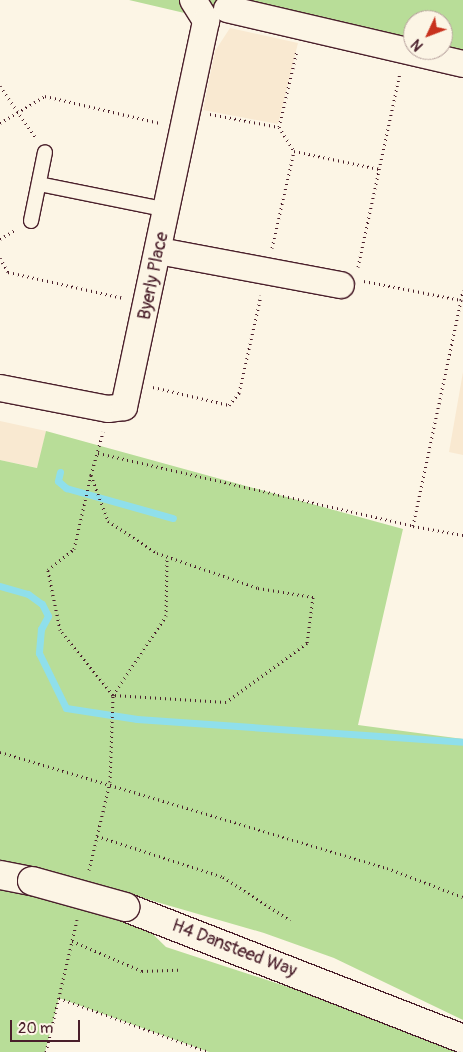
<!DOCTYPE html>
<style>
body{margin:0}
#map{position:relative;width:463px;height:1052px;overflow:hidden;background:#fcf5e5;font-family:Pangolin,sans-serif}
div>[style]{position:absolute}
.built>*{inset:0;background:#f9e9d1}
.green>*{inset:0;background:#b8dd98}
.stream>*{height:7px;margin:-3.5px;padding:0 3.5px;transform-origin:3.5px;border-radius:3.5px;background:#8fdfeb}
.path>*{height:3px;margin-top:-1.5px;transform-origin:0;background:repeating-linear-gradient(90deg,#4a1f2b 0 1px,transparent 0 5px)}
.roads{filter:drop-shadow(1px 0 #4a1f2b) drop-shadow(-1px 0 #4a1f2b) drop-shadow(0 1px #4a1f2b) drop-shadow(0 -1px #4a1f2b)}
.lane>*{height:14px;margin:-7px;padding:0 7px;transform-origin:7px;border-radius:7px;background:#fcf5e5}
.street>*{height:26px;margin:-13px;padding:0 13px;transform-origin:13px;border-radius:13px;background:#fcf5e5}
.secondary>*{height:28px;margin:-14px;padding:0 14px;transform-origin:14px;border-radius:14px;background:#fcf5e5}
.bridges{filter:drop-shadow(1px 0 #4a1f2b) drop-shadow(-1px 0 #4a1f2b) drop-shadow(0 1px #4a1f2b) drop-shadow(0 -1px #4a1f2b)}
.secondary-bridge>*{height:28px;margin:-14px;padding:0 14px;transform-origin:14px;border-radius:14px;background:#fcf5e5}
span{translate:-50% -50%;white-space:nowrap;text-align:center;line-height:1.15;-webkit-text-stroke:4.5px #fcf5e5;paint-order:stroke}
.street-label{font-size:18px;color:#4a1f2b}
.north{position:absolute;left:403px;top:10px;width:50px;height:50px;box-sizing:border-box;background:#fcf5e5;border:1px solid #b59f9b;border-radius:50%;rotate:227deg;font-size:14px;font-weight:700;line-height:20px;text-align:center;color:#4a1f2b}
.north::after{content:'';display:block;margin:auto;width:18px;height:22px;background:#c8321e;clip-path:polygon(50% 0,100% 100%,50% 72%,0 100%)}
.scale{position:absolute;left:10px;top:1020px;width:70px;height:22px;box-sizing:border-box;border:2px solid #4a1f2b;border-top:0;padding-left:6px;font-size:15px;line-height:18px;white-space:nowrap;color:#4a1f2b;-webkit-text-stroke:4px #fcf5e5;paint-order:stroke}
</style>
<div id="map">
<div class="built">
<i style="clip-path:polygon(230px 28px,298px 43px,278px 124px,203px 110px,215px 51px)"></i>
<i style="clip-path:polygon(463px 372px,463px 455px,449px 452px)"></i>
<i style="clip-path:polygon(0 421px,46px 431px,38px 468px,0 460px)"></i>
</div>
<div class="green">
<i style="clip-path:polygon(evenodd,129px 0,463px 0,463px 78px,129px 0,413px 20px,443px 20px,443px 50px,413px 50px,413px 20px)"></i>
<i style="clip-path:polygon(46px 431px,403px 529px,358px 725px,463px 739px,463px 1020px,334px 958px,264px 933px,129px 894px,125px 907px,166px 947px,346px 1006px,459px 1052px,209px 1052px,59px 998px,45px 1052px,0 1052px,0 460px,37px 468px)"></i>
</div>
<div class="stream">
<i style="left:60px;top:472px;width:9px;rotate:103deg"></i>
<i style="left:58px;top:481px;width:11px;rotate:41deg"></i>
<i style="left:66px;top:488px;width:111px;rotate:15.7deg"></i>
<i style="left:0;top:586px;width:29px;rotate:16deg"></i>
<i style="left:28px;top:594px;width:17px;rotate:36deg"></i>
<i style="left:42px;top:604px;width:13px;rotate:63deg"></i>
<i style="left:48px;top:616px;width:15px;rotate:118deg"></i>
<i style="left:41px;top:629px;width:24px;rotate:95deg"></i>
<i style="left:39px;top:653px;width:61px;rotate:63.9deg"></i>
<i style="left:66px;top:708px;width:72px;rotate:8.8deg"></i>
<i style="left:137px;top:719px;width:327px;rotate:4deg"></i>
</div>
<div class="path">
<i style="left:0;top:86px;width:63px;rotate:55.3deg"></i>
<i style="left:210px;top:114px;width:70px;rotate:10.7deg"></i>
<i style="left:279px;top:127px;width:79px;rotate:-76.8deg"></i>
<i style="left:0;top:123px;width:52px;rotate:-31deg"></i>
<i style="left:45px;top:96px;width:118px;rotate:13.2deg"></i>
<i style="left:279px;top:127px;width:28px;rotate:58deg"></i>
<i style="left:294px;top:151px;width:87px;rotate:12deg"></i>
<i style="left:0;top:239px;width:17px;rotate:-31deg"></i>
<i style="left:272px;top:248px;width:99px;rotate:-77.2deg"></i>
<i style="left:0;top:258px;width:16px;rotate:60deg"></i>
<i style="left:8px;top:272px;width:118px;rotate:12.7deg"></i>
<i style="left:358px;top:267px;width:198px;rotate:-77.8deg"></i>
<i style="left:364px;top:281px;width:99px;rotate:11.1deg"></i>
<i style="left:461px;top:300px;width:10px;rotate:-79deg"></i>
<i style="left:461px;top:300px;width:231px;rotate:102deg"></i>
<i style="left:413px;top:526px;width:51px;rotate:10.2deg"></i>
<i style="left:153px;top:387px;width:78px;rotate:13.3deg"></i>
<i style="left:229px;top:405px;width:16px;rotate:-50deg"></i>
<i style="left:239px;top:393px;width:100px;rotate:-77.3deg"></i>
<i style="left:98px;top:453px;width:323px;rotate:13deg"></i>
<i style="left:91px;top:475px;width:49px;rotate:69.7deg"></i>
<i style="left:108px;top:521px;width:59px;rotate:33.1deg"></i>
<i style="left:157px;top:553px;width:107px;rotate:19.1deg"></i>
<i style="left:258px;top:588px;width:56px;rotate:9.3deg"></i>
<i style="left:313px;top:597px;width:46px;rotate:97.4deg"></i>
<i style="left:307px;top:643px;width:100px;rotate:143.9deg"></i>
<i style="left:226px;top:702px;width:113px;rotate:-176.5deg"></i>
<i style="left:113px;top:695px;width:84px;rotate:-129.2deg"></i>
<i style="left:60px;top:630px;width:61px;rotate:-101.3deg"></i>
<i style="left:48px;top:570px;width:33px;rotate:-39deg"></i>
<i style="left:74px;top:549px;width:76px;rotate:-77.1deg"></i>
<i style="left:91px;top:475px;width:45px;rotate:-74.4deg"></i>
<i style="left:0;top:752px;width:404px;rotate:16.7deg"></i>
<i style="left:387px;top:868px;width:81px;rotate:20.9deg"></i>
<i style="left:97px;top:836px;width:133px;rotate:18deg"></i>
<i style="left:223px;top:877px;width:80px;rotate:32.7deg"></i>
<i style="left:89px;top:870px;width:90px;rotate:-76.6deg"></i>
<i style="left:110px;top:782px;width:87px;rotate:-88deg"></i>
<i style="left:113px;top:695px;width:95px;rotate:-56.1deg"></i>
<i style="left:166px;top:616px;width:57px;rotate:-89deg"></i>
<i style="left:72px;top:941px;width:76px;rotate:23.2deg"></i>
<i style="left:142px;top:971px;width:36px;rotate:-2deg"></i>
<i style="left:59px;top:998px;width:159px;rotate:19.8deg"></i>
<i style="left:46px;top:1052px;width:136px;rotate:-76.8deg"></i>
</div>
<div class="roads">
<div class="lane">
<i style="left:39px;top:184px;width:132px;rotate:11.4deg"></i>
<i style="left:31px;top:221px;width:70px;rotate:-78.5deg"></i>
</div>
<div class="street">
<i style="left:193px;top:0;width:25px;rotate:58deg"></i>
<i style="left:227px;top:9px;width:242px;rotate:13.1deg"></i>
<i style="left:159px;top:251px;width:185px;rotate:10.6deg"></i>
<i style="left:0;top:388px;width:110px;rotate:11deg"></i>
<i style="left:108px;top:409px;width:16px;rotate:-7deg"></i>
<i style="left:124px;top:407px;width:395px;rotate:-78deg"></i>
</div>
<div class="secondary">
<i style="left:0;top:875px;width:33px;rotate:11deg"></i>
<i style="left:125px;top:907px;width:363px;rotate:21.3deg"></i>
</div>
</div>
<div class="bridges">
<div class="secondary-bridge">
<i style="left:32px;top:881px;width:97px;rotate:15.6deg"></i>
</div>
</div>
<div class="street-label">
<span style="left:154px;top:276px;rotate:-78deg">Byerly Place</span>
<span style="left:234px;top:949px;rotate:21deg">H4 Dansteed Way</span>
</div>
<div class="north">N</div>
<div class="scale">20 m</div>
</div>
